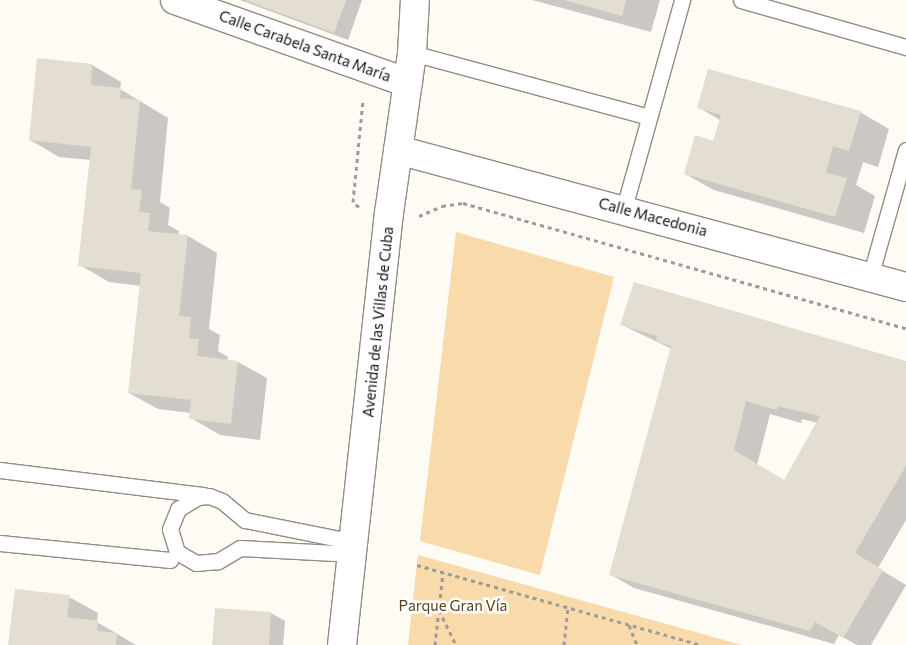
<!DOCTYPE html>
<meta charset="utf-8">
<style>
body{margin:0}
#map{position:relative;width:906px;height:645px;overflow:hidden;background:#fefaf4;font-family:Commissioner,sans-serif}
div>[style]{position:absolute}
.green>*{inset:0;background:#f9daaa}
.shadow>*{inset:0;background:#0003}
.building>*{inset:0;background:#e4ddd2}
.path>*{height:3px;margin-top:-1.5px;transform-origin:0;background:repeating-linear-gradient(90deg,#9f9b96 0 4px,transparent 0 8px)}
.roads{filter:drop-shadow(1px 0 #938c83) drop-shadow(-1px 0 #938c83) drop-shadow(0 1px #938c83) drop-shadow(0 -1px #938c83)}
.lane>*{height:15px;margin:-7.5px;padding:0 7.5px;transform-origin:7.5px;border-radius:7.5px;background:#fff}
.street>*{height:28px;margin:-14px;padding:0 14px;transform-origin:14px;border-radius:14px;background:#fff}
.secondary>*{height:28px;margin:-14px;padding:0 14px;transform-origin:14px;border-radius:14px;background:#fff}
span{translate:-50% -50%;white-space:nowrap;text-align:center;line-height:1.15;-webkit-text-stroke:5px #fff;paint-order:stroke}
.street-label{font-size:15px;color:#161310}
.park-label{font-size:15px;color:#58421b}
</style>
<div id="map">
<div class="green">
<i style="clip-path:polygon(456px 232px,614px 277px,540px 575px,420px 541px)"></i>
<i style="clip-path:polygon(418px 555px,742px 645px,408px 645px)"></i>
</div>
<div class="shadow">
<i style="clip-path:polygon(240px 0,362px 0,348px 40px)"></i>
<i style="clip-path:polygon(532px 0,660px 0,651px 32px)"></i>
<i style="clip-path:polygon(38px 59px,92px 65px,121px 82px,120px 89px,168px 118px,160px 202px,170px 208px,168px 225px,179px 231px,178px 235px,188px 236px,217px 253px,209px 329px,220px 335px,218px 351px,228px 357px,227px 361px,238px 362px,267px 378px,260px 440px,220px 435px,191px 418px,191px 413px,158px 409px,129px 393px,141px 286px,109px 282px,80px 265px,91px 160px,59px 157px,30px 140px)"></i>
<i style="clip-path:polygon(698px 107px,860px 112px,889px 129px,878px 167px,863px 162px,856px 185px,875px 196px,864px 233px,714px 190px,685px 174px,714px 142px,720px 120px)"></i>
<i style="clip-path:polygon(evenodd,622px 325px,906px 362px,906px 520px,878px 568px,906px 585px,871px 645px,857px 645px,839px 635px,834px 644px,634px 588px,610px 574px,672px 349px,622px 325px,770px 414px,801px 423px,802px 419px,818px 423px,785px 481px,757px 465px,770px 414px)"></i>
<i style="clip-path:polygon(69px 597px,98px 613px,97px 622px,136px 645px,9px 645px)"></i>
<i style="clip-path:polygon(216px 609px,271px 613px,285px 621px,283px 645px,213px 645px)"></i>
</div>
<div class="building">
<i style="clip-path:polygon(245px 0,346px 0,334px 33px)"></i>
<i style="clip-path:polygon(564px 0,626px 0,622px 16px)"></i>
<i style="clip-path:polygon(37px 58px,92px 64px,91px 85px,121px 88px,120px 98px,140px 100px,131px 189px,142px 190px,139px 212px,150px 213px,148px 231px,188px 235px,179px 316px,191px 317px,189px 338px,199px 339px,197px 356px,238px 361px,231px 424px,189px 419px,191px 400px,128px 393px,141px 273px,78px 266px,91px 147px,29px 140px)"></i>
<i style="clip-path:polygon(708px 69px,861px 111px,849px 151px,833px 146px,826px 173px,847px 178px,835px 217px,684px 174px,695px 135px,713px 141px,721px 115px,697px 108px)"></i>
<i style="clip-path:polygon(evenodd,634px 282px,906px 361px,906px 466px,855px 553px,883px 570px,843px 638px,815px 622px,810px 631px,609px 575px,671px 346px,656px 341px,657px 336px,620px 325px,634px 282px,746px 401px,777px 410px,778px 406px,820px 416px,784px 480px,734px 450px,746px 401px)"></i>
<i style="clip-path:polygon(15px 589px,70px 595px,67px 617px,98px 621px,97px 631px,117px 633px,116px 645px,8px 645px)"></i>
<i style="clip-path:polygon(215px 608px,271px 612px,269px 645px,212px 645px)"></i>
</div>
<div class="path">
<i style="left:359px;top:207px;width:8px;rotate:-140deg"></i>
<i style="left:353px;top:202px;width:102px;rotate:-84.4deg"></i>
<i style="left:419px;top:216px;width:25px;rotate:-23deg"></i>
<i style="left:442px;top:206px;width:21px;rotate:-8deg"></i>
<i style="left:463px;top:203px;width:460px;rotate:15.8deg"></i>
<i style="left:417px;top:565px;width:295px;rotate:15.7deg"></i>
<i style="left:439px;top:610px;width:39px;rotate:64deg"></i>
<i style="left:629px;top:625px;width:22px;rotate:68deg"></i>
<i style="left:435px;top:645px;width:73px;rotate:-83.7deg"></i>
<i style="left:564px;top:645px;width:37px;rotate:-84deg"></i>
</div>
<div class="roads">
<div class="lane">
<i style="left:741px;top:0;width:172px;rotate:15.9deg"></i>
<i style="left:412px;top:53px;width:245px;rotate:15.1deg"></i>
<i style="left:624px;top:208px;width:216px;rotate:-74.4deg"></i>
<i style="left:870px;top:277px;width:132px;rotate:-74.2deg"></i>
<i style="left:0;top:470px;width:206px;rotate:7deg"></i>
<i style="left:0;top:543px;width:171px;rotate:5.7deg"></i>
<i style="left:353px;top:554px;width:113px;rotate:-177deg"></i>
<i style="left:240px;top:548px;width:26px;rotate:149deg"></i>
<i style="left:218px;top:561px;width:22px;rotate:175deg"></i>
<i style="left:196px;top:563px;width:22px;rotate:-150deg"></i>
<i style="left:177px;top:552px;width:24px;rotate:-107deg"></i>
<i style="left:170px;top:529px;width:22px;rotate:-68deg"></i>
<i style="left:178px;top:509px;width:23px;rotate:-31deg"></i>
<i style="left:198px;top:497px;width:11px;rotate:-5deg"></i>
<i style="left:209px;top:496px;width:14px;rotate:21deg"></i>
<i style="left:222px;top:501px;width:30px;rotate:40deg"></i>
<i style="left:245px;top:520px;width:111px;rotate:11.4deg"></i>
</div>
<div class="street">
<i style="left:175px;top:0;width:247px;rotate:19.6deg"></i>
<i style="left:398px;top:150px;width:526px;rotate:15.09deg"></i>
</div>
<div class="secondary">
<i style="left:342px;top:645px;width:435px;rotate:-83.8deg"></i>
<i style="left:389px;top:213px;width:162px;rotate:-81.8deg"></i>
<i style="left:412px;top:53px;width:53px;rotate:-86.8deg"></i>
</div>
</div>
<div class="street-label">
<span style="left:305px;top:46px;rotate:20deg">Calle Carabela Santa María</span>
<span style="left:653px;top:217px;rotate:15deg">Calle Macedonia</span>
<span style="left:378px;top:322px;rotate:-84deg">Avenida de las Villas de Cuba</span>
</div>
<div class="park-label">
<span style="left:453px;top:606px">Parque Gran Vía</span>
</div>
</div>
